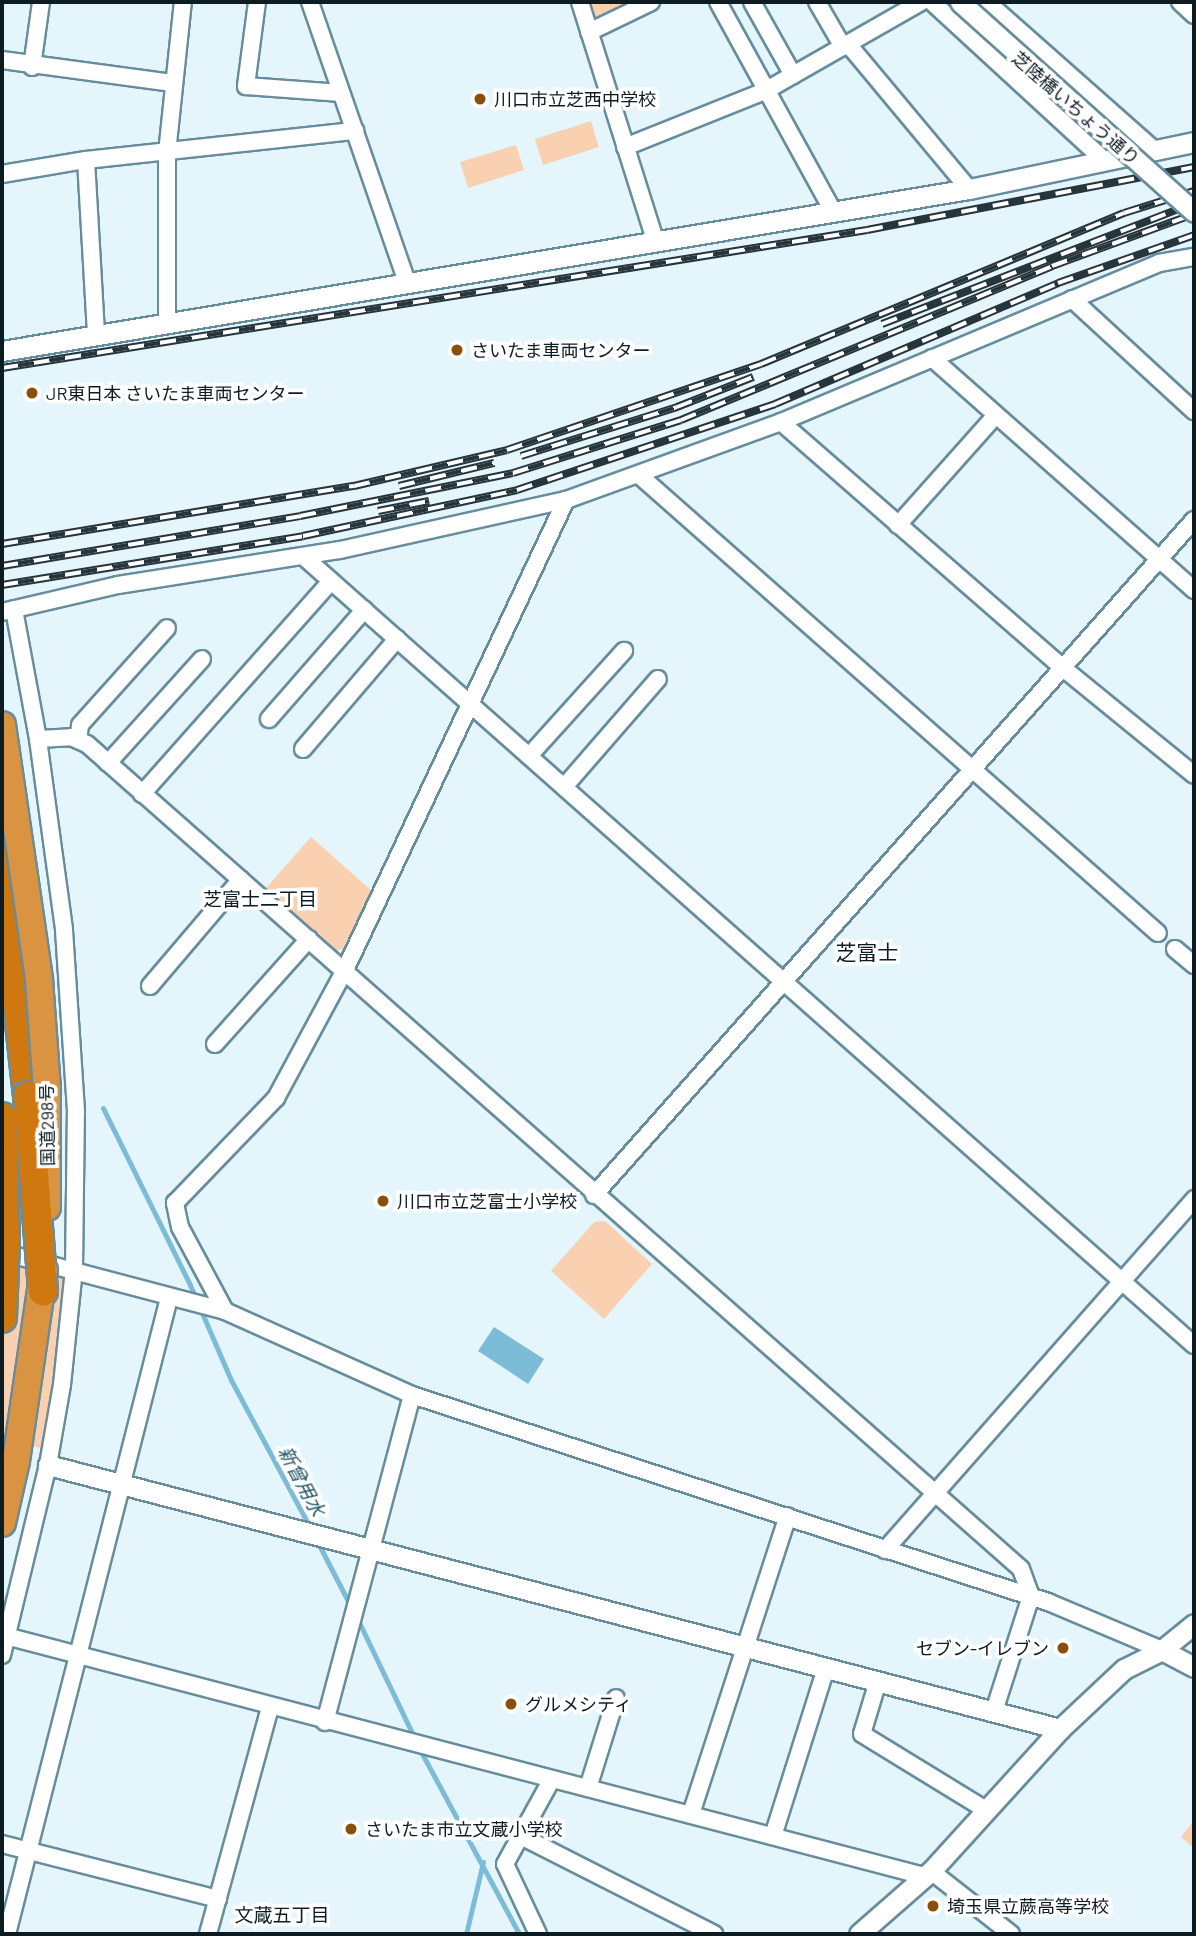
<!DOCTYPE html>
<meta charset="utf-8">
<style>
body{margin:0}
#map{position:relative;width:1196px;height:1936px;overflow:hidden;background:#e5f5fc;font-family:Barlow,"Noto Sans JP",sans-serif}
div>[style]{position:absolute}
.green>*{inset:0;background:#f9d1b1}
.water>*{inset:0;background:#7cbcd6}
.stream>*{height:5px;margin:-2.5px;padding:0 2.5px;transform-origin:2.5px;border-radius:2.5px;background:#7cbcd6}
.roads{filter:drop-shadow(2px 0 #678d9c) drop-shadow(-2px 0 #678d9c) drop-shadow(0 2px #678d9c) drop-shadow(0 -2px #678d9c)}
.minor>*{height:16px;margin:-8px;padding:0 8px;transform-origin:8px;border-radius:8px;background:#fff}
.tertiary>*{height:19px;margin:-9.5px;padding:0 9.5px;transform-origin:9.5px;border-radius:9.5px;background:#fff}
.motorway>*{height:28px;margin:-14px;padding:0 14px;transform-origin:14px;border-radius:14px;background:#d07810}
.rail>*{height:8px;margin-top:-4px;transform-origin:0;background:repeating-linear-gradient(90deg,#fff 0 16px,#26353b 0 32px);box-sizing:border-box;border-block:2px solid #26353b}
.bridges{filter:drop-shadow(2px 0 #678d9c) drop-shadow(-2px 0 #678d9c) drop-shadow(0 2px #678d9c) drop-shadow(0 -2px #678d9c)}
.tertiary-bridge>*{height:19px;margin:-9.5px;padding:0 9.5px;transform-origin:9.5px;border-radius:9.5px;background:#fff}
.trunk-bridge>*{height:26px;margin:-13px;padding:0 13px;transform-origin:13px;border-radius:13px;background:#da9340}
.motorway-bridge>*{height:28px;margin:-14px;padding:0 14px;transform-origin:14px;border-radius:14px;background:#d07810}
.dots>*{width:19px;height:19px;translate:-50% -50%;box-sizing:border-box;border:4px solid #fff;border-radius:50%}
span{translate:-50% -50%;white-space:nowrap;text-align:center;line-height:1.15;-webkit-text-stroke:7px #fff;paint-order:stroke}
.poi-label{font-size:18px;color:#0d1c22}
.left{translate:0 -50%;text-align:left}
.right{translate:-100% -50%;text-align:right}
.street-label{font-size:18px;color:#0d1c22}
.neighbourhood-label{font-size:19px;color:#0d1c22}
.water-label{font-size:19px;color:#1f5466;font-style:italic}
.quarter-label{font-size:21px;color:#0d1c22}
.frame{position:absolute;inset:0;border:4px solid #0d1c22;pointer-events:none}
</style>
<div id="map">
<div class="green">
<i style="clip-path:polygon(587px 2px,638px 2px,598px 21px,591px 17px)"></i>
<i style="clip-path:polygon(591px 121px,599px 147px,543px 165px,535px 139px)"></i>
<i style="clip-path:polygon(516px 145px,524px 170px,468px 188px,460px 162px)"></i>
<i style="clip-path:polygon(311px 837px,372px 891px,344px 949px,333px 951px,265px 889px)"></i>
<i style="clip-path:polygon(605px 1221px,652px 1264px,604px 1319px,551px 1271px,594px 1222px)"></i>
<i style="clip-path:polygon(2px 1251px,74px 1269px,50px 1451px,2px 1437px)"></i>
<i style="clip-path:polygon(1194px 1820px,1194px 1848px,1181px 1837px)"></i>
</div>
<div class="water">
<i style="clip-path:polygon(494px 1327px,544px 1359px,528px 1384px,478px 1351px)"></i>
</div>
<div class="stream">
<i style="left:103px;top:1108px;width:197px;rotate:63.8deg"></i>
<i style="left:190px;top:1285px;width:103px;rotate:66.7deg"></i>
<i style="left:231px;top:1380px;width:169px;rotate:61.8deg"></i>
<i style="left:317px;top:1541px;width:74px;rotate:62.7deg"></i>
<i style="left:357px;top:1618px;width:134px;rotate:64.4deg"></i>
<i style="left:419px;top:1748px;width:211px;rotate:61.7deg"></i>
<i style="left:466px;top:1934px;width:74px;rotate:-76.7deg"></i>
</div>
<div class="roads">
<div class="minor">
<i style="left:257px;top:2px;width:85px;rotate:97.5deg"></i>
<i style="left:246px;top:86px;width:95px;rotate:4.2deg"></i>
<i style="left:310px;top:2px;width:299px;rotate:70.9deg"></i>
<i style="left:580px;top:2px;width:250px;rotate:72.5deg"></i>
<i style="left:718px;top:2px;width:239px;rotate:61.2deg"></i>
<i style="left:752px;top:2px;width:84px;rotate:60.7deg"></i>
<i style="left:817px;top:2px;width:52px;rotate:60deg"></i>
<i style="left:932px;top:2px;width:236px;rotate:42.6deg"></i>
<i style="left:987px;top:2px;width:223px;rotate:41.5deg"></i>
<i style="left:1180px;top:2px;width:19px;rotate:43deg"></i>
<i style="left:589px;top:32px;width:69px;rotate:-25.8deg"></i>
<i style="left:848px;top:44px;width:189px;rotate:50.2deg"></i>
<i style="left:2px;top:60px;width:172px;rotate:7.7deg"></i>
<i style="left:32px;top:67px;width:66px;rotate:-82.1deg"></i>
<i style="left:625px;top:147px;width:151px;rotate:-21.8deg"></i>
<i style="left:765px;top:91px;width:180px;rotate:-29.7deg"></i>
<i style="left:86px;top:160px;width:176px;rotate:86.7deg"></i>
<i style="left:2px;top:174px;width:85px;rotate:-9.5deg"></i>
<i style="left:86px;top:160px;width:271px;rotate:-6.2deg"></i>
<i style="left:1072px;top:299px;width:166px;rotate:42.6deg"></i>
<i style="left:167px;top:325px;width:172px;rotate:-90deg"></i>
<i style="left:167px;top:153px;width:152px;rotate:-84deg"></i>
<i style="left:932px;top:358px;width:350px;rotate:41.5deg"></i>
<i style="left:781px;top:422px;width:374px;rotate:41.1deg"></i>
<i style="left:1063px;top:668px;width:169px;rotate:39.2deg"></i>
<i style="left:639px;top:475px;width:692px;rotate:41.43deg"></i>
<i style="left:898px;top:525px;width:146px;rotate:-48.3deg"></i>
<i style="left:303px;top:556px;width:1190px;rotate:41.53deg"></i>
<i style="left:2px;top:612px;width:119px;rotate:-13.1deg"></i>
<i style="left:118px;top:585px;width:225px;rotate:-9deg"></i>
<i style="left:340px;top:550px;width:231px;rotate:-12.5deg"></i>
<i style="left:566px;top:500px;width:229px;rotate:-19.9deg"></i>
<i style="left:781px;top:422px;width:410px;rotate:-22.8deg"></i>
<i style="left:1159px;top:263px;width:36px;rotate:-10deg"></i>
<i style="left:269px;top:719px;width:145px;rotate:-48.9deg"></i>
<i style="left:38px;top:739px;width:33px;rotate:-3deg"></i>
<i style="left:71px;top:737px;width:17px;rotate:24deg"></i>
<i style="left:87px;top:744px;width:1246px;rotate:41.45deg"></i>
<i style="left:1021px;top:1569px;width:29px;rotate:70deg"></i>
<i style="left:1031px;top:1596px;width:121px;rotate:107.8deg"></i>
<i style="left:78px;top:740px;width:15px;rotate:-82deg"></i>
<i style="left:80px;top:725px;width:130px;rotate:-48.1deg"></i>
<i style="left:303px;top:749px;width:145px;rotate:-49.5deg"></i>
<i style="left:529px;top:756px;width:142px;rotate:-47.9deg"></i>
<i style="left:108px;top:763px;width:140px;rotate:-47.9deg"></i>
<i style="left:564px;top:787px;width:143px;rotate:-49deg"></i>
<i style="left:142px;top:794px;width:285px;rotate:-48.4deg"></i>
<i style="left:1175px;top:949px;width:25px;rotate:40deg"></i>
<i style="left:150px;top:986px;width:140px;rotate:-49.6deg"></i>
<i style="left:215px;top:1044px;width:141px;rotate:-48.2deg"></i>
<i style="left:594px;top:1195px;width:903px;rotate:-48.37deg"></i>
<i style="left:2px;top:1252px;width:231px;rotate:14.8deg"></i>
<i style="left:225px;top:1311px;width:205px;rotate:24.2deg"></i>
<i style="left:412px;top:1395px;width:669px;rotate:18.03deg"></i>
<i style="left:1048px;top:1602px;width:124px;rotate:22.8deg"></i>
<i style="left:225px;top:1311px;width:95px;rotate:-118.2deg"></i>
<i style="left:180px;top:1227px;width:25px;rotate:-102deg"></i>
<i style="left:175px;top:1203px;width:146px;rotate:-46.1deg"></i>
<i style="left:276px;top:1098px;width:145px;rotate:-61.7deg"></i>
<i style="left:345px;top:970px;width:519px;rotate:-64.82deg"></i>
<i style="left:885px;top:1550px;width:468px;rotate:-48.6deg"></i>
<i style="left:2px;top:1635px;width:953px;rotate:14.65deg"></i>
<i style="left:2px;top:1655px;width:195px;rotate:-76.4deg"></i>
<i style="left:48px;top:1465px;width:81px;rotate:-80.1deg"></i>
<i style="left:62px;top:1385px;width:117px;rotate:-84.1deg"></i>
<i style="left:74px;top:1269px;width:158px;rotate:-89.3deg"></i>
<i style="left:76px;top:1111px;width:182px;rotate:-93.8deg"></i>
<i style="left:64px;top:929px;width:192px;rotate:-97.8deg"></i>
<i style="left:38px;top:739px;width:132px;rotate:-100.5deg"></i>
<i style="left:878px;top:1681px;width:55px;rotate:106.8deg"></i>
<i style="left:862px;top:1734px;width:145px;rotate:31.5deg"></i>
<i style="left:325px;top:1722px;width:338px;rotate:-75.1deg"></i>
<i style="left:588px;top:1788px;width:94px;rotate:-72.7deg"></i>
<i style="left:691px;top:1814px;width:313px;rotate:-72deg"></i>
<i style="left:519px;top:1835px;width:219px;rotate:26.9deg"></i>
<i style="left:773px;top:1836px;width:176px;rotate:-72.5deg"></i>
<i style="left:2px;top:1844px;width:223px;rotate:14.3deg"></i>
<i style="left:931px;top:1871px;width:102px;rotate:38.2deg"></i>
<i style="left:7px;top:1934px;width:656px;rotate:-75.71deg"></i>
<i style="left:208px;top:1934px;width:235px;rotate:-74.7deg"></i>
<i style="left:538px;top:1934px;width:77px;rotate:-115.2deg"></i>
<i style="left:505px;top:1864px;width:97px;rotate:-61.1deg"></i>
</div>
<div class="tertiary">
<i style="left:2px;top:351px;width:980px;rotate:-9.51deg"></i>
<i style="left:969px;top:189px;width:230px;rotate:-11.8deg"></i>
<i style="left:48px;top:1465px;width:1046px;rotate:14.62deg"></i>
<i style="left:1162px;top:1650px;width:36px;rotate:28deg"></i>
<i style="left:859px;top:1934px;width:96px;rotate:-41.2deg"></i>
<i style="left:931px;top:1871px;width:192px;rotate:-47.7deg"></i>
<i style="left:1060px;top:1729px;width:88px;rotate:-43.2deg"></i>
<i style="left:1124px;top:1669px;width:42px;rotate:-26.6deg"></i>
<i style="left:1162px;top:1650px;width:41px;rotate:-39.1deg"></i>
</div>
<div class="motorway">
<i style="left:2px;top:861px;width:236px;rotate:83.7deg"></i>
</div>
</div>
<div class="rail">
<i style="left:882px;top:324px;width:335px;rotate:-21.2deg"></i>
<i style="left:2px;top:368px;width:876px;rotate:-9.06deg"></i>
<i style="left:867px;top:230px;width:333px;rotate:-10.9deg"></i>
<i style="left:521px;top:456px;width:164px;rotate:-17.4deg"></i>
<i style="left:677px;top:407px;width:82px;rotate:-21.5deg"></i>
<i style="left:399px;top:486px;width:98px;rotate:-13.6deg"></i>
<i style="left:378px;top:511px;width:52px;rotate:-11.1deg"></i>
<i style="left:2px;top:544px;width:357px;rotate:-9.4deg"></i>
<i style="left:354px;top:486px;width:157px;rotate:-13.2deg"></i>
<i style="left:507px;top:450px;width:268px;rotate:-18.7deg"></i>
<i style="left:761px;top:364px;width:393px;rotate:-22.6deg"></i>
<i style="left:1124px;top:213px;width:73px;rotate:-17.4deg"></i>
<i style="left:2px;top:566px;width:302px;rotate:-9.5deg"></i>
<i style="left:300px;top:516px;width:217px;rotate:-11.4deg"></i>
<i style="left:513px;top:473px;width:176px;rotate:-17.5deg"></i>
<i style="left:681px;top:420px;width:402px;rotate:-22.5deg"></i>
<i style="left:1052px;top:266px;width:151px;rotate:-20.1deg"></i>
<i style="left:2px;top:585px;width:305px;rotate:-9.2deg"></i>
<i style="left:303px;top:536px;width:219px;rotate:-12.1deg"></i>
<i style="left:517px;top:490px;width:272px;rotate:-18.4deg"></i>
<i style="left:775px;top:404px;width:308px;rotate:-23.1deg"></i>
<i style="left:1058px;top:283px;width:144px;rotate:-19.4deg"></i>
</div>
<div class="bridges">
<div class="tertiary-bridge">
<i style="left:960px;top:2px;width:314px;rotate:41.9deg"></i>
</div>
<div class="trunk-bridge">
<i style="left:2px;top:725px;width:258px;rotate:81.7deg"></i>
<i style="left:39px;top:980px;width:108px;rotate:85.8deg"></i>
<i style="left:47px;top:1088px;width:119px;rotate:90deg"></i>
<i style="left:2px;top:1523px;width:64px;rotate:-77.3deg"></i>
<i style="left:16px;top:1461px;width:193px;rotate:-81.7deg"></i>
</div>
<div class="motorway-bridge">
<i style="left:28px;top:1096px;width:196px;rotate:85.6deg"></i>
<i style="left:2px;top:1117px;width:125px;rotate:88.6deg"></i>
<i style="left:5px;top:1242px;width:76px;rotate:92.3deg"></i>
</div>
</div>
<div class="dots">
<i style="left:480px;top:99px;background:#8b4f0c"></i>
<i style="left:457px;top:350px;background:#8b4f0c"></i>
<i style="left:32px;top:393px;background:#8b4f0c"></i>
<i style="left:383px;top:1201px;background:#8b4f0c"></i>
<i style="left:1063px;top:1648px;background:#8b4f0c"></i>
<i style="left:511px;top:1704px;background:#8b4f0c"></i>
<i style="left:351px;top:1829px;background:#8b4f0c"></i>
<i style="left:933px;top:1906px;background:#8b4f0c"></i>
</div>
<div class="poi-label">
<span class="left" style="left:494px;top:99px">川口市立芝西中学校</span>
<span class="left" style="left:471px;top:350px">さいたま車両センター</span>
<span class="left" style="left:46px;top:393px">JR東日本 さいたま車両センター</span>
<span class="left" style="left:397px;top:1201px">川口市立芝富士小学校</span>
<span class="right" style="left:1049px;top:1648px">セブン-イレブン</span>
<span class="left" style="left:525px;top:1704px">グルメシティ</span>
<span class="left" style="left:365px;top:1829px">さいたま市立文蔵小学校</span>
<span class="left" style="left:947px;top:1906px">埼玉県立蕨高等学校</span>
</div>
<div class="street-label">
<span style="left:1076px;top:108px;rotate:41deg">芝陸橋いちょう通り</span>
<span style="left:47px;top:1125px;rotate:-91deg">国道298号</span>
</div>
<div class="neighbourhood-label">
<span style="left:260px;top:899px">芝富士二丁目</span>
<span style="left:282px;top:1915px">文蔵五丁目</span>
</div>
<div class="water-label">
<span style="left:302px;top:1481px;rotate:62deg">新曾用水</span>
</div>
<div class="quarter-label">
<span style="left:867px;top:952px">芝富士</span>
</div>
<div class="frame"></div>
</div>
